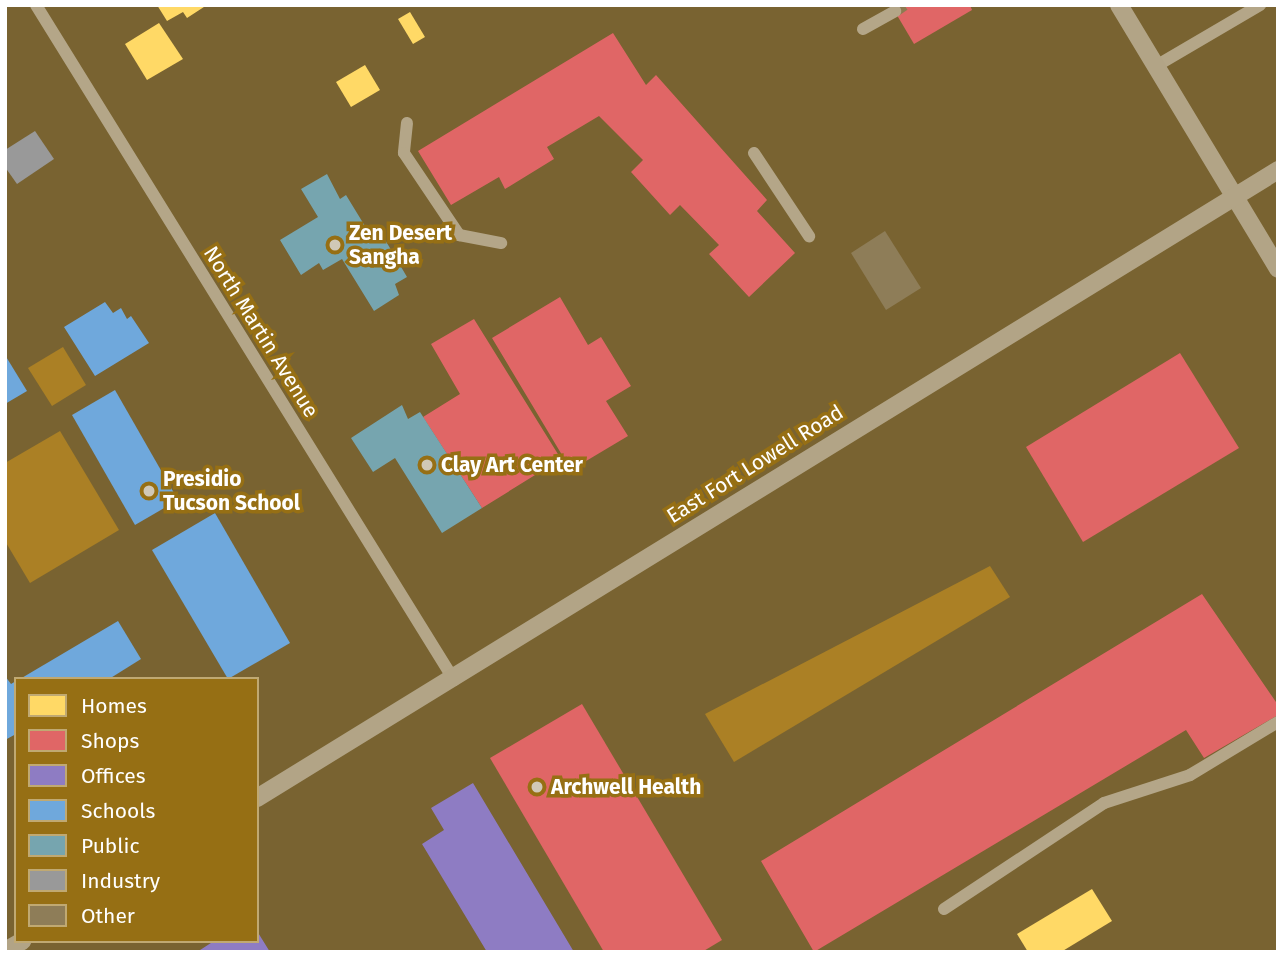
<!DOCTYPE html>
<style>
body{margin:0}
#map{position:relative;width:1283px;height:957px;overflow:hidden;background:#796331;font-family:"Fira Sans",sans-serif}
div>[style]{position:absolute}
.green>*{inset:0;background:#ab8025}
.homes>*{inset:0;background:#ffd966}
.shops>*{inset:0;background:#e06666}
.offices>*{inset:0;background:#8e7cc3}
.schools>*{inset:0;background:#6fa8dc}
.public>*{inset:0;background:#76a5af}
.industry>*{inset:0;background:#999}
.building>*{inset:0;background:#8e7d58}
.minor-tunnel>*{height:12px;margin-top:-6px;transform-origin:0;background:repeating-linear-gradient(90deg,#8d7a50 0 12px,transparent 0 18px)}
.minor>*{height:12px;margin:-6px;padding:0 6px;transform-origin:6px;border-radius:6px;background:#b4a688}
.major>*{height:18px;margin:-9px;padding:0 9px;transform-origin:9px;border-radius:9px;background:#b2a486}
.dots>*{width:19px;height:19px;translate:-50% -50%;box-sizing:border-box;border:4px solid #966f14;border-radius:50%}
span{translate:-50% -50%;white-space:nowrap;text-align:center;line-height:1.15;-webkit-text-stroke:7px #966f14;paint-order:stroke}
.poi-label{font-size:21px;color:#fff;font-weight:700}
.left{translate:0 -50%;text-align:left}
.street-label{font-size:21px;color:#fff}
.frame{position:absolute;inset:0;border:7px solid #fff;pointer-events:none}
.legend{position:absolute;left:14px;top:677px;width:245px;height:266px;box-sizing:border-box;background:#966f14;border:2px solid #c0a972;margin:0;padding:9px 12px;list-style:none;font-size:21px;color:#fff}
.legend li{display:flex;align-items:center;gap:14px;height:35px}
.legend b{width:35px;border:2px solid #c0a972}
</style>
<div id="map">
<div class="green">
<i style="clip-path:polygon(63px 347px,86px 385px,52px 406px,28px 368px)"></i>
<i style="clip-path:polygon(60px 431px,119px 530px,30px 583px,5px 541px,5px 463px)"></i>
<i style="clip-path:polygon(990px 566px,1010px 597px,734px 762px,705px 714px)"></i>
</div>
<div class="homes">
<i style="clip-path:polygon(157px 5px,207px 5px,187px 18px,183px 12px,167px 21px)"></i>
<i style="clip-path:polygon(410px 12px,425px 37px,413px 44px,398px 19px)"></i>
<i style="clip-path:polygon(159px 23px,183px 59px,147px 80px,125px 44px)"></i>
<i style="clip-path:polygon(365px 65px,380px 90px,351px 107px,336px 82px)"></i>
<i style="clip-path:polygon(1092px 889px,1112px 921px,1061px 952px,1028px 952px,1017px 934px)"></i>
</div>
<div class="shops">
<i style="clip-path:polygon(891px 5px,970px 5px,972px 10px,914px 44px)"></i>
<i style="clip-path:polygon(613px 33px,646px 85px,656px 75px,767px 200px,757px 211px,795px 253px,749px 297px,709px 254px,719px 245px,680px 205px,670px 215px,631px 172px,643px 160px,599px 116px,547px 147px,554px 159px,505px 189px,499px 177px,451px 205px,418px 151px)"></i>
<i style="clip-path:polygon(560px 297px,588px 345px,601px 337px,631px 386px,606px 401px,628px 436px,571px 470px,492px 338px)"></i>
<i style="clip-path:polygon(474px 319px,561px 459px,482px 508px,423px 417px,460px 394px,431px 344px)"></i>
<i style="clip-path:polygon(1180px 353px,1239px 448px,1083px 542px,1026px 447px)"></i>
<i style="clip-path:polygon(1202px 594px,1278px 705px,1278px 715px,1204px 758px,1186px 730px,814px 952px,761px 861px)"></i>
<i style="clip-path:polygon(582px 704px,722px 940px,702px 952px,604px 952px,490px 758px)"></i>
</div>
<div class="offices">
<i style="clip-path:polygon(473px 783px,574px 952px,487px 952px,422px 844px,444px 830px,431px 808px)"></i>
<i style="clip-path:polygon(257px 931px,270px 952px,197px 952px,214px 941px,257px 941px)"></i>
</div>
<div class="schools">
<i style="clip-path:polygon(105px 302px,113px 313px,121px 308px,127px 319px,131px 316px,149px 343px,95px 376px,64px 327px)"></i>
<i style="clip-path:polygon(5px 355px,27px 391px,5px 404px)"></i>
<i style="clip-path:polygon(115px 390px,178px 500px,135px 525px,72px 415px)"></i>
<i style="clip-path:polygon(215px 513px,290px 643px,228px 679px,152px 550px)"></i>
<i style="clip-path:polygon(118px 621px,141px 659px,109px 679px,20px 679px)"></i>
<i style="clip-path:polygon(5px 676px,11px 684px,16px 681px,16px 734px,5px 740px)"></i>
</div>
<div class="public">
<i style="clip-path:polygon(327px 174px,340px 199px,346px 195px,368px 231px,377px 226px,407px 277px,395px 284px,399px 295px,374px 311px,342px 259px,323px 270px,319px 263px,301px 275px,280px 240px,318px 217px,301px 189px)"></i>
<i style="clip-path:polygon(402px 405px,408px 419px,420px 412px,482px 508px,442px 533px,395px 458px,373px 472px,351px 438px)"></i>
</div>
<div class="industry">
<i style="clip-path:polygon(35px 131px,54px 159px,17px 184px,5px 167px,5px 150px)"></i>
</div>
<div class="building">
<i style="clip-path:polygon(885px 231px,921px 288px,886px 310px,851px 253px)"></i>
</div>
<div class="minor-tunnel">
<i style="left:895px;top:11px;width:11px;rotate:-34deg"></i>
</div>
<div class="minor">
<i style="left:36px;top:5px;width:794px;rotate:58.23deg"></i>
<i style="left:863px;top:29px;width:37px;rotate:-29deg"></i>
<i style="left:1156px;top:66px;width:121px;rotate:-30.4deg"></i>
<i style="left:407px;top:123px;width:30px;rotate:96deg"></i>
<i style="left:404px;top:153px;width:99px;rotate:56.1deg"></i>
<i style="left:459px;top:235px;width:43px;rotate:10.8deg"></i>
<i style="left:754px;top:153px;width:100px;rotate:56.5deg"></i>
<i style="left:944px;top:909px;width:192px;rotate:-33.5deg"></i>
<i style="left:1104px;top:803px;width:90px;rotate:-18deg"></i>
<i style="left:1190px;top:775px;width:103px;rotate:-31.1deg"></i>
</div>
<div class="major">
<i style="left:1119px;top:5px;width:308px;rotate:58.9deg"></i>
<i style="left:257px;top:798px;width:1199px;rotate:-31.59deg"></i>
<i style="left:5px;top:951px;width:20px;rotate:-30deg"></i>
</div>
<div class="dots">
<i style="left:335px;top:245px;background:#d0c8b7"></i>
<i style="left:427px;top:465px;background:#d0c8b7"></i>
<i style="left:149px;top:491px;background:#d0c8b7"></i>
<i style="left:537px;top:787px;background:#d0c8b7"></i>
</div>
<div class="poi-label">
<span class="left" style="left:349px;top:245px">Zen Desert<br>Sangha</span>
<span class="left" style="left:441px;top:465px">Clay Art Center</span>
<span class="left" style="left:163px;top:491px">Presidio<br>Tucson School</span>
<span class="left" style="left:551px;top:787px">Archwell Health</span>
</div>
<div class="street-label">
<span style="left:261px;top:332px;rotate:58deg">North Martin Avenue</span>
<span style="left:755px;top:464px;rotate:-32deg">East Fort Lowell Road</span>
</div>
<div class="frame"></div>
<ul class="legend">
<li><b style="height:19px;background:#ffd966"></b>Homes</li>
<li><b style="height:19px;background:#e06666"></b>Shops</li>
<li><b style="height:19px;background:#8e7cc3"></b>Offices</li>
<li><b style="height:19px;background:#6fa8dc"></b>Schools</li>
<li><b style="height:19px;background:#76a5af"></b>Public</li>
<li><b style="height:19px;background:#999"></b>Industry</li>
<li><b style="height:19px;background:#8e7d58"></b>Other</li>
</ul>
</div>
